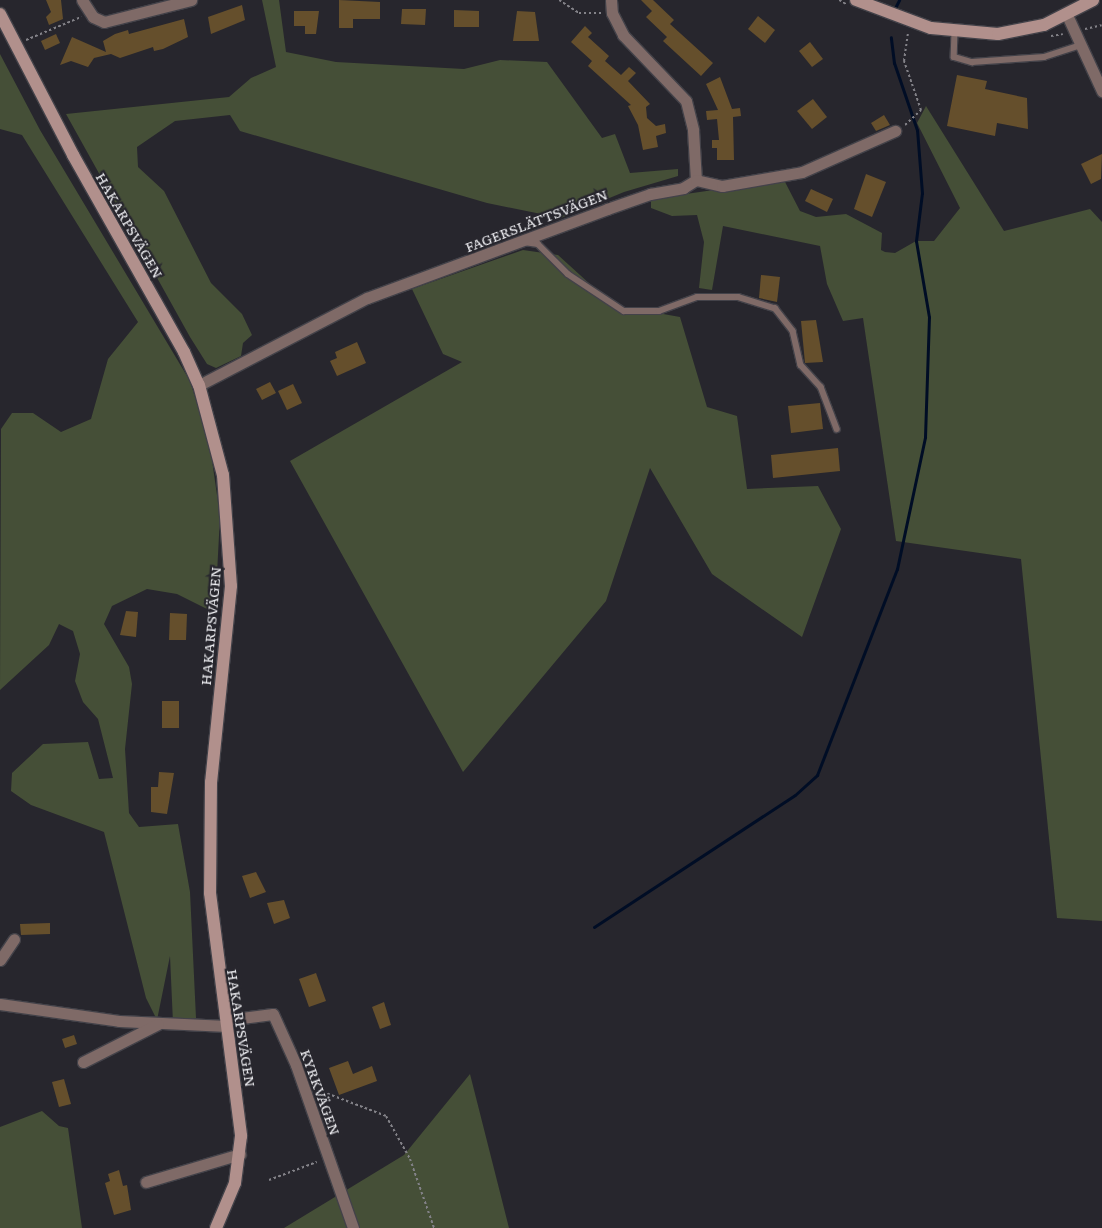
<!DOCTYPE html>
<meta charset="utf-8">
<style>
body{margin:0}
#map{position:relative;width:1102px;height:1228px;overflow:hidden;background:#27262d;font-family:Literata,serif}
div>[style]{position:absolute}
.green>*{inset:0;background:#454f37}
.stream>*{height:3px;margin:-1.5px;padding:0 1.5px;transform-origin:1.5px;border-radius:1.5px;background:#000d25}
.building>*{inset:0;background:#654f2c}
.path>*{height:2px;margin-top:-1px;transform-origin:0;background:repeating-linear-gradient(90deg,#838288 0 2.5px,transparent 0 5px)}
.roads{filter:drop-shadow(1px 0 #434249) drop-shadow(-1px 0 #434249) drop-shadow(0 1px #434249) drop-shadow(0 -1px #434249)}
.lane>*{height:5.5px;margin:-2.75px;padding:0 2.75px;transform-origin:2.75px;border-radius:2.75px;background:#7f6a67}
.street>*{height:11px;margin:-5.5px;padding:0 5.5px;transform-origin:5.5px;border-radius:5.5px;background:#7f6a67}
.secondary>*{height:12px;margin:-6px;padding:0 6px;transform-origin:6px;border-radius:6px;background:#b1908c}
span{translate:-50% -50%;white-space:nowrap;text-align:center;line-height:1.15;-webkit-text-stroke:4.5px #27262d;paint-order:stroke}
.street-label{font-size:14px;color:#f0f0f4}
</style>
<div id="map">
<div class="green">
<i style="clip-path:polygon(262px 0,279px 0,286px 52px,336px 62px,464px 69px,500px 60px,547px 62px,602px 138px,615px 134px,630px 173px,678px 169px,678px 176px,624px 192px,561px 218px,487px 203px,240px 131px,230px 115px,175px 121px,137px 147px,138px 167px,164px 191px,211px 283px,242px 314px,252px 335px,243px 343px,241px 356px,216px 368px,207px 364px,190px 337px,66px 114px,229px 97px,251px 78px,276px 67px)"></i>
<i style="clip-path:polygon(0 54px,40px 130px,190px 381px,210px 446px,220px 516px,215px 613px,177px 594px,147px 589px,112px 606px,104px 624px,129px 667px,132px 684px,125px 749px,129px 813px,139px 827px,178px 824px,190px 892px,196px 1018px,173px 1023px,170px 956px,157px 1020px,146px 998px,104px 832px,31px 805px,11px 791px,12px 773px,43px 744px,88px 742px,99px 779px,113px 778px,98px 719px,83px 702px,75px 681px,80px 654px,73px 631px,59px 624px,49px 645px,0 690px,1px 429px,12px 413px,33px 413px,61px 432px,91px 419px,108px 359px,138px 322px,22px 135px,0 129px)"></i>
<i style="clip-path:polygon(926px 106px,1004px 231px,1090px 209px,1102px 222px,1102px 921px,1057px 918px,1021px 559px,896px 541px,863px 318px,843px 321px,827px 284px,820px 246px,723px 226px,712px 290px,699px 288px,704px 242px,697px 215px,672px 216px,651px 208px,651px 199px,784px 180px,800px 211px,816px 217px,846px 214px,882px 233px,881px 250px,885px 252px,895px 253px,916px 241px,934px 241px,960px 208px,917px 123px)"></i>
<i style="clip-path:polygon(523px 250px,558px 255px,613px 305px,680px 317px,707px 407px,737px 416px,747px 489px,818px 486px,841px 529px,802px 637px,712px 574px,650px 468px,606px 601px,463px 772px,290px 461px,462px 362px,443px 354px,412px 289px)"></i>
<i style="clip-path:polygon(470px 1074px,509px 1228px,284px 1228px,404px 1155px)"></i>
<i style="clip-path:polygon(42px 1111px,59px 1126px,68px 1128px,82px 1228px,0 1228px,0 1127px)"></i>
</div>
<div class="stream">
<i style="left:896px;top:6px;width:7px;rotate:-63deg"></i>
<i style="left:594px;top:927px;width:240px;rotate:-33.3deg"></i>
<i style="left:795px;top:795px;width:30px;rotate:-42deg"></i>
<i style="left:817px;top:775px;width:221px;rotate:-68.8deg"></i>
<i style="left:897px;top:569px;width:135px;rotate:-78deg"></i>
<i style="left:925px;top:437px;width:120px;rotate:-88.1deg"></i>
<i style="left:929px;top:317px;width:77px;rotate:-99.7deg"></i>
<i style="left:916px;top:241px;width:48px;rotate:-82.9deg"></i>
<i style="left:922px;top:193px;width:63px;rotate:-94.5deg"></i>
<i style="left:917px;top:130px;width:71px;rotate:-108.9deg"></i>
<i style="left:894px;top:63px;width:26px;rotate:-97deg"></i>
</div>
<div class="building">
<i style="clip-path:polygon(46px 0,61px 0,63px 19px,49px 25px,46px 17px,51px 12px)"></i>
<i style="clip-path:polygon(339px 0,380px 2px,380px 19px,353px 19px,353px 28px,339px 28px)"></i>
<i style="clip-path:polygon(641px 0,653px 0,674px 20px,670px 24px,713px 63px,701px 76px,663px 41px,667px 37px,646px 17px,652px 11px)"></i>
<i style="clip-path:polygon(242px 5px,245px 20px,211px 34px,208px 17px)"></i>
<i style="clip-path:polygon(402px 9px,426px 9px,425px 25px,401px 24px)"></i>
<i style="clip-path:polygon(454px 10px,479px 11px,479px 27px,454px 27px)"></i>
<i style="clip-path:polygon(294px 11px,319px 11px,316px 34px,305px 34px,305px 26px,294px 26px)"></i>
<i style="clip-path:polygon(517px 11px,535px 12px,539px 41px,513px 41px)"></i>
<i style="clip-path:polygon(758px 16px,775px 30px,765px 43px,748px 29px)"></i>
<i style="clip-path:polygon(184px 19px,188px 37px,163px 49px,154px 51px,153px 47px,120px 58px,111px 54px,94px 58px,88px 67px,71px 61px,60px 65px,72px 37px,106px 52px,103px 41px,115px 34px,128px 30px,129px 34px)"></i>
<i style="clip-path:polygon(585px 26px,592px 33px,588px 37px,609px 56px,605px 61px,621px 75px,629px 67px,636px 73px,628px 81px,650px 104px,646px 107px,647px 118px,656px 126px,665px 124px,666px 133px,656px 136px,658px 147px,643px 150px,638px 125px,628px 106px,631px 105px,588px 66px,592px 61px,571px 42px)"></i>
<i style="clip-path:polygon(56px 34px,60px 43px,45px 50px,41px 41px)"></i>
<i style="clip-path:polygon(810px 42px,823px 59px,812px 67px,799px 51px)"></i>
<i style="clip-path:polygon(957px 75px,987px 81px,985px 89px,1027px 98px,1028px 129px,997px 123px,995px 136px,947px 126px)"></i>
<i style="clip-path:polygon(720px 77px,732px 109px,740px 108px,741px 116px,733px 117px,734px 160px,717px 160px,717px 148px,712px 148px,712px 140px,719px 140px,717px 119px,707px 120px,706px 111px,718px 110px,706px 84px)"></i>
<i style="clip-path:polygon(813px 99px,827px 117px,812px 129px,797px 111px)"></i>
<i style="clip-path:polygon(884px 115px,890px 125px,876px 131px,871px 123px)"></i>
<i style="clip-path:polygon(1102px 154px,1101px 179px,1091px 184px,1081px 164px)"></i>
<i style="clip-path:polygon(866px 174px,886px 182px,872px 217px,854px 209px)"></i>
<i style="clip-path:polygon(811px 189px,833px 199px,827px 212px,805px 201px)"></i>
<i style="clip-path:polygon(761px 275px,780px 277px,777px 302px,759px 298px)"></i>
<i style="clip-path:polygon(816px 320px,823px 362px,805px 363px,801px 321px)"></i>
<i style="clip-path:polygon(357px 342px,366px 363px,337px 376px,330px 361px,337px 358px,335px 352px)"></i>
<i style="clip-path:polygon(270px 382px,276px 393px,262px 400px,256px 389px)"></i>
<i style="clip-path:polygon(293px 384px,302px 403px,287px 410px,278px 391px)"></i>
<i style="clip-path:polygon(820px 403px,823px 429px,791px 433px,788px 406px)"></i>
<i style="clip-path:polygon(838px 448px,840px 471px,773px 478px,771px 455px)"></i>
<i style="clip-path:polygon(126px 611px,138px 612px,136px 637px,120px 635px)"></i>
<i style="clip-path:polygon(170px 613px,187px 614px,186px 640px,169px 640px)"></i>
<i style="clip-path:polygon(162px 701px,179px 701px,179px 728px,162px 728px)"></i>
<i style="clip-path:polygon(159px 772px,174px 773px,167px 814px,151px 812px,151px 787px,158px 787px)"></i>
<i style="clip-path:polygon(256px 872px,266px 892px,250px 898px,242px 876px)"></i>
<i style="clip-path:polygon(284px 900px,290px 918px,274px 924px,267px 903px)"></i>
<i style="clip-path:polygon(50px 923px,50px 934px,21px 935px,20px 924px)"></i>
<i style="clip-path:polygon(316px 973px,326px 1001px,309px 1007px,299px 979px)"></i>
<i style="clip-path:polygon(384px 1002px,391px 1025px,380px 1029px,372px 1007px)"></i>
<i style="clip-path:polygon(74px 1035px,77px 1044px,65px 1048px,62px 1039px)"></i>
<i style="clip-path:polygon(348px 1061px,353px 1074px,372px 1066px,377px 1081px,339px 1095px,329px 1068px)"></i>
<i style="clip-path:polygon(64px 1079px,71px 1104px,59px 1107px,52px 1082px)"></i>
<i style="clip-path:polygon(119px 1170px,123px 1186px,127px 1185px,131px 1210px,114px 1215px,105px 1183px,110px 1181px,108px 1174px)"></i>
</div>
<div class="path">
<i style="left:559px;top:0;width:24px;rotate:33deg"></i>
<i style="left:579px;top:13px;width:23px"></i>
<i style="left:839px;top:0;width:8px;rotate:30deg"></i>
<i style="left:1085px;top:29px;width:17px;rotate:-13deg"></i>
<i style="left:1051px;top:36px;width:12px;rotate:-9deg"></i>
<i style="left:26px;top:40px;width:60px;rotate:-22.7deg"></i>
<i style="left:905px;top:125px;width:22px;rotate:-43deg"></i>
<i style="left:921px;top:110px;width:52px;rotate:-109.1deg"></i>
<i style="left:904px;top:61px;width:28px;rotate:-82deg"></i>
<i style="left:318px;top:1090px;width:73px;rotate:20.9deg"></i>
<i style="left:386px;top:1116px;width:49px;rotate:60.8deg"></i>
<i style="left:410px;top:1159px;width:73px;rotate:70.8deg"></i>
<i style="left:269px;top:1180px;width:51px;rotate:-20.6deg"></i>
</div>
<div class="roads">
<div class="lane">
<i style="left:955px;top:32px;width:25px;rotate:92deg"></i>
<i style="left:954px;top:57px;width:19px;rotate:16deg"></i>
<i style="left:972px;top:62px;width:72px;rotate:-4deg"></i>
<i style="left:1044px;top:57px;width:38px;rotate:-18deg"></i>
<i style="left:524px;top:242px;width:14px;rotate:8deg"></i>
<i style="left:538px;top:244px;width:42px;rotate:45deg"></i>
<i style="left:568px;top:274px;width:67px;rotate:33.5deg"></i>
<i style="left:624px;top:311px;width:35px"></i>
<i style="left:659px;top:311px;width:40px;rotate:-20.2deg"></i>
<i style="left:697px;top:297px;width:41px"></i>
<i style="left:738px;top:297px;width:39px;rotate:17deg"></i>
<i style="left:775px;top:308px;width:29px;rotate:52deg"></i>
<i style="left:793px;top:331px;width:35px;rotate:77deg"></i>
<i style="left:801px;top:365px;width:30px;rotate:48deg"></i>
<i style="left:821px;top:387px;width:45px;rotate:69.1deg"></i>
</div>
<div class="street">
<i style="left:82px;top:0;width:20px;rotate:57deg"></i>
<i style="left:93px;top:17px;width:12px;rotate:24deg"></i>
<i style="left:104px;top:22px;width:90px;rotate:-14.2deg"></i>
<i style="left:611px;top:0;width:13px;rotate:86deg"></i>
<i style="left:612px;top:13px;width:25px;rotate:63deg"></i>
<i style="left:623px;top:35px;width:91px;rotate:46.3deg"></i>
<i style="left:686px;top:101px;width:30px;rotate:76deg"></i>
<i style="left:693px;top:130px;width:50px;rotate:86.6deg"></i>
<i style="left:1067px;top:15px;width:84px;rotate:65.3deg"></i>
<i style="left:199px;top:385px;width:189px;rotate:-27.4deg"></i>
<i style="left:367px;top:298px;width:256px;rotate:-20.3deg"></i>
<i style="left:607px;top:209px;width:46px;rotate:-19.2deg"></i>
<i style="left:650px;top:194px;width:34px;rotate:-10deg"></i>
<i style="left:683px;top:188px;width:15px;rotate:-32deg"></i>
<i style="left:696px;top:180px;width:27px;rotate:13deg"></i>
<i style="left:722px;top:186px;width:81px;rotate:-9.9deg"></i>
<i style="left:802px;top:172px;width:102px;rotate:-23.8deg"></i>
<i style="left:0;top:960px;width:25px;rotate:-56deg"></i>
<i style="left:0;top:1004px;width:120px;rotate:8.1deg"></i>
<i style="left:119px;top:1021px;width:108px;rotate:2.7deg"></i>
<i style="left:226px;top:1020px;width:47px;rotate:-7.3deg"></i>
<i style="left:273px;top:1014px;width:56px;rotate:65.7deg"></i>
<i style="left:296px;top:1065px;width:173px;rotate:70.7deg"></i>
<i style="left:83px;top:1062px;width:84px;rotate:-26.9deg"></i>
<i style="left:146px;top:1182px;width:98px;rotate:-16.6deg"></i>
</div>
<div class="secondary">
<i style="left:856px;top:0;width:80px;rotate:20.5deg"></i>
<i style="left:931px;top:28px;width:67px;rotate:5.1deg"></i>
<i style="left:998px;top:34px;width:47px;rotate:-11.1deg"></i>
<i style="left:1044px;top:25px;width:55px;rotate:-27deg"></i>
<i style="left:0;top:14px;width:159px;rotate:62.6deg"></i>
<i style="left:73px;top:155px;width:226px;rotate:60.6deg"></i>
<i style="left:184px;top:352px;width:36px;rotate:66deg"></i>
<i style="left:199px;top:385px;width:93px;rotate:75.1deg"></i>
<i style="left:223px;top:475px;width:111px;rotate:85.9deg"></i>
<i style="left:231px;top:586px;width:197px;rotate:95.8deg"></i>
<i style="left:211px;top:782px;width:111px;rotate:90.5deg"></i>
<i style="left:210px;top:893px;width:245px;rotate:82.7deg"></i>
<i style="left:241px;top:1136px;width:47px;rotate:97.3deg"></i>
<i style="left:235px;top:1183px;width:49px;rotate:112.9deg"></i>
</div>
</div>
<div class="street-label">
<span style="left:536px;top:220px;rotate:-21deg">FAGERSLÄTTSVÄGEN</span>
<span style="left:130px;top:225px;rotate:60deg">HAKARPSVÄGEN</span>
<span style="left:210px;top:626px;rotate:-85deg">HAKARPSVÄGEN</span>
<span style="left:242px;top:1028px;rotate:81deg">HAKARPSVÄGEN</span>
<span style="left:321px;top:1092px;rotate:70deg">KYRKVÄGEN</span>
</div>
</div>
